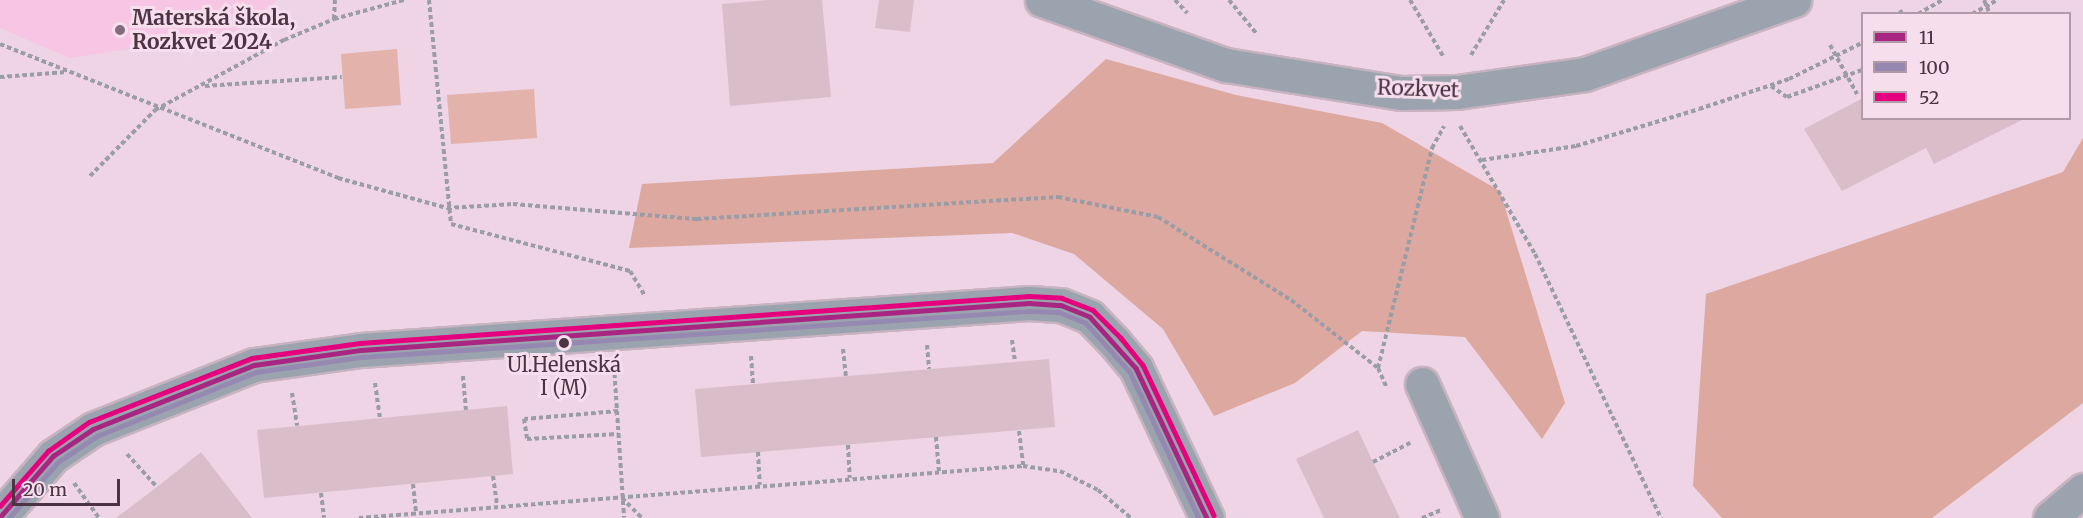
<!DOCTYPE html>
<meta charset="utf-8">
<style>
body{margin:0}
#map{position:relative;width:2083px;height:518px;overflow:hidden;background:#eed4e4;font-family:Merriweather,serif}
div>[style]{position:absolute}
.built>*{inset:0;background:#f7c6e4}
.green>*{inset:0;background:#e2b2ab}
.forest>*{inset:0;background:#dca89f}
.building>*{inset:0;background:#d9beca}
.path>*{height:4px;margin-top:-2px;transform-origin:0;background:repeating-linear-gradient(90deg,#9a9da5 0 4.5px,transparent 0 7.5px)}
.roads{filter:drop-shadow(2px 0 #c8b3c0) drop-shadow(-2px 0 #c8b3c0) drop-shadow(0 2px #c8b3c0) drop-shadow(0 -2px #c8b3c0)}
.minor>*{height:33px;margin:-16.5px;padding:0 16.5px;transform-origin:16.5px;border-radius:16.5px;background:#9ba4ae}
.bus-1>*{height:4.5px;margin:-2.25px;padding:0 2.25px;transform-origin:2.25px;border-radius:2.25px;background:#a82682}
.bus-2>*{height:4.5px;margin:-2.25px;padding:0 2.25px;transform-origin:2.25px;border-radius:2.25px;background:#9589b1}
.bus-3>*{height:4.5px;margin:-2.25px;padding:0 2.25px;transform-origin:2.25px;border-radius:2.25px;background:#e5007d}
.dots>*{width:16px;height:16px;translate:-50% -50%;box-sizing:border-box;border:3px solid #f7deed;border-radius:50%}
span{translate:-50% -50%;white-space:nowrap;text-align:center;line-height:1.15;-webkit-text-stroke:6px #f7deed;paint-order:stroke}
.bus-label{font-size:20px;color:#4c3443}
.poi-label{font-size:21px;color:#4c3443;font-weight:700}
.left{translate:0 -50%;text-align:left}
.street-label{font-size:21px;color:#4c3443}
.legend{position:absolute;left:1861px;top:12px;width:210px;height:108px;box-sizing:border-box;background:#f7deed;border:2px solid #b39aa9;margin:0;padding:8px 10px;list-style:none;font-size:18px;color:#4c3443}
.legend li{display:flex;align-items:center;gap:12px;height:30px}
.legend b{width:30px;border:2px solid #b39aa9}
.scale{position:absolute;left:12px;top:479px;width:108px;height:27px;box-sizing:border-box;border:3px solid #4c3443;border-top:0;padding-left:8px;font-size:18px;line-height:21px;white-space:nowrap;color:#4c3443;-webkit-text-stroke:4px #f7deed;paint-order:stroke}
</style>
<div id="map">
<div class="built">
<i style="clip-path:polygon(0 0,277px 0,232px 33px,70px 58px,0 28px)"></i>
</div>
<div class="green">
<i style="clip-path:polygon(397px 49px,401px 105px,345px 109px,341px 54px)"></i>
<i style="clip-path:polygon(534px 89px,537px 138px,451px 144px,447px 95px)"></i>
</div>
<div class="forest">
<i style="clip-path:polygon(1106px 59px,1236px 95px,1382px 123px,1500px 191px,1565px 403px,1542px 439px,1465px 337px,1362px 331px,1295px 383px,1214px 416px,1163px 329px,1074px 254px,1012px 233px,629px 248px,642px 184px,993px 163px)"></i>
<i style="clip-path:polygon(2083px 138px,2083px 403px,1932px 518px,1722px 518px,1693px 486px,1706px 294px,2063px 172px)"></i>
</div>
<div class="building">
<i style="clip-path:polygon(768px 0,822px 0,831px 97px,730px 106px,722px 4px)"></i>
<i style="clip-path:polygon(879px 0,914px 0,910px 32px,875px 28px)"></i>
<i style="clip-path:polygon(1863px 98px,1863px 118px,2026px 118px,1934px 164px,1926px 148px,1842px 191px,1804px 129px)"></i>
<i style="clip-path:polygon(1049px 359px,1055px 427px,701px 457px,695px 389px)"></i>
<i style="clip-path:polygon(507px 406px,513px 474px,264px 498px,257px 430px)"></i>
<i style="clip-path:polygon(1358px 430px,1373px 462px,1400px 518px,1324px 518px,1296px 459px)"></i>
<i style="clip-path:polygon(201px 452px,252px 518px,116px 518px,157px 487px)"></i>
</div>
<div class="path">
<i style="left:429px;top:0;width:225px;rotate:84.4deg"></i>
<i style="left:451px;top:224px;width:185px;rotate:14.7deg"></i>
<i style="left:630px;top:271px;width:29px;rotate:59deg"></i>
<i style="left:1175px;top:0;width:18px;rotate:47deg"></i>
<i style="left:1229px;top:0;width:43px;rotate:50.7deg"></i>
<i style="left:1410px;top:0;width:65px;rotate:59.5deg"></i>
<i style="left:1984px;top:0;width:15px;rotate:67deg"></i>
<i style="left:1900px;top:10px;width:4px;rotate:63deg"></i>
<i style="left:1918px;top:14px;width:28px;rotate:-30deg"></i>
<i style="left:1972px;top:14px;width:29px;rotate:-29deg"></i>
<i style="left:334px;top:19px;width:19px;rotate:-87deg"></i>
<i style="left:0;top:44px;width:364px;rotate:21.6deg"></i>
<i style="left:338px;top:178px;width:113px;rotate:15.4deg"></i>
<i style="left:447px;top:208px;width:66px;rotate:-3.5deg"></i>
<i style="left:513px;top:204px;width:185px;rotate:4.7deg"></i>
<i style="left:697px;top:219px;width:362px;rotate:-3.5deg"></i>
<i style="left:1058px;top:197px;width:102px;rotate:11.3deg"></i>
<i style="left:1158px;top:217px;width:157px;rotate:32deg"></i>
<i style="left:1291px;top:300px;width:110px;rotate:38deg"></i>
<i style="left:1378px;top:368px;width:20px;rotate:66deg"></i>
<i style="left:1830px;top:45px;width:56px;rotate:61.1deg"></i>
<i style="left:1471px;top:55px;width:64px;rotate:-59deg"></i>
<i style="left:0;top:77px;width:67px;rotate:-4.3deg"></i>
<i style="left:205px;top:86px;width:137px;rotate:-3.8deg"></i>
<i style="left:1771px;top:86px;width:19px;rotate:35deg"></i>
<i style="left:1787px;top:97px;width:80px;rotate:-19.8deg"></i>
<i style="left:1460px;top:126px;width:148px;rotate:59.6deg"></i>
<i style="left:1535px;top:254px;width:293px;rotate:64.5deg"></i>
<i style="left:1482px;top:160px;width:95px;rotate:-8.5deg"></i>
<i style="left:1576px;top:146px;width:128px;rotate:-16.7deg"></i>
<i style="left:1699px;top:109px;width:95px;rotate:-18.4deg"></i>
<i style="left:1789px;top:79px;width:81px;rotate:-26.3deg"></i>
<i style="left:90px;top:176px;width:93px;rotate:-45.4deg"></i>
<i style="left:155px;top:110px;width:147px;rotate:-28.5deg"></i>
<i style="left:284px;top:40px;width:54px;rotate:-22.8deg"></i>
<i style="left:334px;top:19px;width:73px;rotate:-15.2deg"></i>
<i style="left:1012px;top:340px;width:22px;rotate:82deg"></i>
<i style="left:927px;top:345px;width:24px;rotate:85deg"></i>
<i style="left:843px;top:349px;width:27px;rotate:84deg"></i>
<i style="left:751px;top:356px;width:28px;rotate:86deg"></i>
<i style="left:614px;top:366px;width:152px;rotate:86.2deg"></i>
<i style="left:1378px;top:368px;width:227px;rotate:-76.2deg"></i>
<i style="left:1432px;top:148px;width:25px;rotate:-61deg"></i>
<i style="left:463px;top:376px;width:34px;rotate:85deg"></i>
<i style="left:375px;top:383px;width:35px;rotate:82deg"></i>
<i style="left:292px;top:393px;width:33px;rotate:81deg"></i>
<i style="left:618px;top:411px;width:94px;rotate:175.1deg"></i>
<i style="left:524px;top:419px;width:20px;rotate:81deg"></i>
<i style="left:527px;top:439px;width:91px;rotate:-3.1deg"></i>
<i style="left:1019px;top:431px;width:35px;rotate:83deg"></i>
<i style="left:936px;top:437px;width:35px;rotate:85deg"></i>
<i style="left:848px;top:445px;width:33px;rotate:87deg"></i>
<i style="left:758px;top:452px;width:33px;rotate:87deg"></i>
<i style="left:127px;top:454px;width:45px;rotate:47.7deg"></i>
<i style="left:1373px;top:462px;width:42px;rotate:-27.2deg"></i>
<i style="left:493px;top:476px;width:30px;rotate:82deg"></i>
<i style="left:74px;top:483px;width:43px;rotate:54.5deg"></i>
<i style="left:413px;top:484px;width:28px;rotate:84deg"></i>
<i style="left:321px;top:493px;width:25px;rotate:83deg"></i>
<i style="left:622px;top:498px;width:28px;rotate:45deg"></i>
<i style="left:359px;top:518px;width:666px;rotate:-4.48deg"></i>
<i style="left:1023px;top:466px;width:37px;rotate:8deg"></i>
<i style="left:1060px;top:471px;width:42px;rotate:26.6deg"></i>
<i style="left:1098px;top:490px;width:43px;rotate:40.3deg"></i>
<i style="left:1422px;top:518px;width:21px;rotate:-23deg"></i>
</div>
<div class="roads">
<div class="minor">
<i style="left:1042px;top:0;width:195px;rotate:19.5deg"></i>
<i style="left:1226px;top:65px;width:177px;rotate:9.1deg"></i>
<i style="left:1401px;top:93px;width:56px;rotate:-1deg"></i>
<i style="left:1457px;top:92px;width:129px;rotate:-8deg"></i>
<i style="left:1585px;top:74px;width:222px;rotate:-19.5deg"></i>
<i style="left:1422px;top:384px;width:147px;rotate:65.9deg"></i>
<i style="left:0;top:517px;width:81px;rotate:-49deg"></i>
<i style="left:53px;top:456px;width:48px;rotate:-34deg"></i>
<i style="left:93px;top:429px;width:173px;rotate:-21.7deg"></i>
<i style="left:254px;top:365px;width:108px;rotate:-8deg"></i>
<i style="left:361px;top:350px;width:670px;rotate:-4.02deg"></i>
<i style="left:1029px;top:303px;width:32px;rotate:4deg"></i>
<i style="left:1061px;top:305px;width:31px;rotate:22deg"></i>
<i style="left:1090px;top:317px;width:36px;rotate:46deg"></i>
<i style="left:1115px;top:343px;width:33px;rotate:50deg"></i>
<i style="left:1136px;top:368px;width:166px;rotate:64.7deg"></i>
<i style="left:2050px;top:518px;width:43px;rotate:-40.3deg"></i>
</div>
</div>
<div class="bus-1">
<i style="left:0;top:517px;width:81px;rotate:-49deg"></i>
<i style="left:53px;top:456px;width:48px;rotate:-34deg"></i>
<i style="left:93px;top:429px;width:173px;rotate:-21.7deg"></i>
<i style="left:254px;top:365px;width:108px;rotate:-8deg"></i>
<i style="left:361px;top:350px;width:670px;rotate:-4.02deg"></i>
<i style="left:1029px;top:303px;width:32px;rotate:4deg"></i>
<i style="left:1061px;top:305px;width:31px;rotate:22deg"></i>
<i style="left:1090px;top:317px;width:69px;rotate:48deg"></i>
<i style="left:1136px;top:368px;width:166px;rotate:64.7deg"></i>
</div>
<div class="bus-2">
<i style="left:9px;top:518px;width:74px;rotate:-48.8deg"></i>
<i style="left:58px;top:462px;width:47px;rotate:-33.7deg"></i>
<i style="left:97px;top:436px;width:171px;rotate:-21.9deg"></i>
<i style="left:256px;top:372px;width:107px;rotate:-8.1deg"></i>
<i style="left:362px;top:357px;width:669px;rotate:-3.95deg"></i>
<i style="left:1029px;top:311px;width:30px;rotate:2deg"></i>
<i style="left:1059px;top:312px;width:29px;rotate:22deg"></i>
<i style="left:1086px;top:323px;width:66px;rotate:48.1deg"></i>
<i style="left:1130px;top:372px;width:161px;rotate:64.7deg"></i>
</div>
<div class="bus-3">
<i style="left:0;top:506px;width:73px;rotate:-48.9deg"></i>
<i style="left:48px;top:451px;width:50px;rotate:-35.3deg"></i>
<i style="left:89px;top:422px;width:175px;rotate:-21.4deg"></i>
<i style="left:252px;top:358px;width:109px;rotate:-7.9deg"></i>
<i style="left:360px;top:343px;width:671px;rotate:-4.02deg"></i>
<i style="left:1029px;top:296px;width:33px;rotate:3deg"></i>
<i style="left:1062px;top:298px;width:33px;rotate:21deg"></i>
<i style="left:1093px;top:310px;width:40px;rotate:45deg"></i>
<i style="left:1121px;top:338px;width:35px;rotate:51deg"></i>
<i style="left:1143px;top:365px;width:166px;rotate:64.7deg"></i>
</div>
<div class="dots">
<i style="left:120px;top:30px;background:#856c7b"></i>
<i style="left:564px;top:343px;background:#4c3443"></i>
</div>
<div class="bus-label">
<span style="left:564px;top:376px">Ul.Helenská<br>I (M)</span>
</div>
<div class="poi-label">
<span class="left" style="left:132px;top:30px">Materská škola,<br>Rozkvet 2024</span>
</div>
<div class="street-label">
<span style="left:1418px;top:89px;rotate:2deg">Rozkvet</span>
</div>
<ul class="legend">
<li><b style="height:8px;background:#a82682"></b>11</li>
<li><b style="height:8px;background:#9589b1"></b>100</li>
<li><b style="height:8px;background:#e5007d"></b>52</li>
</ul>
<div class="scale">20 m</div>
</div>
